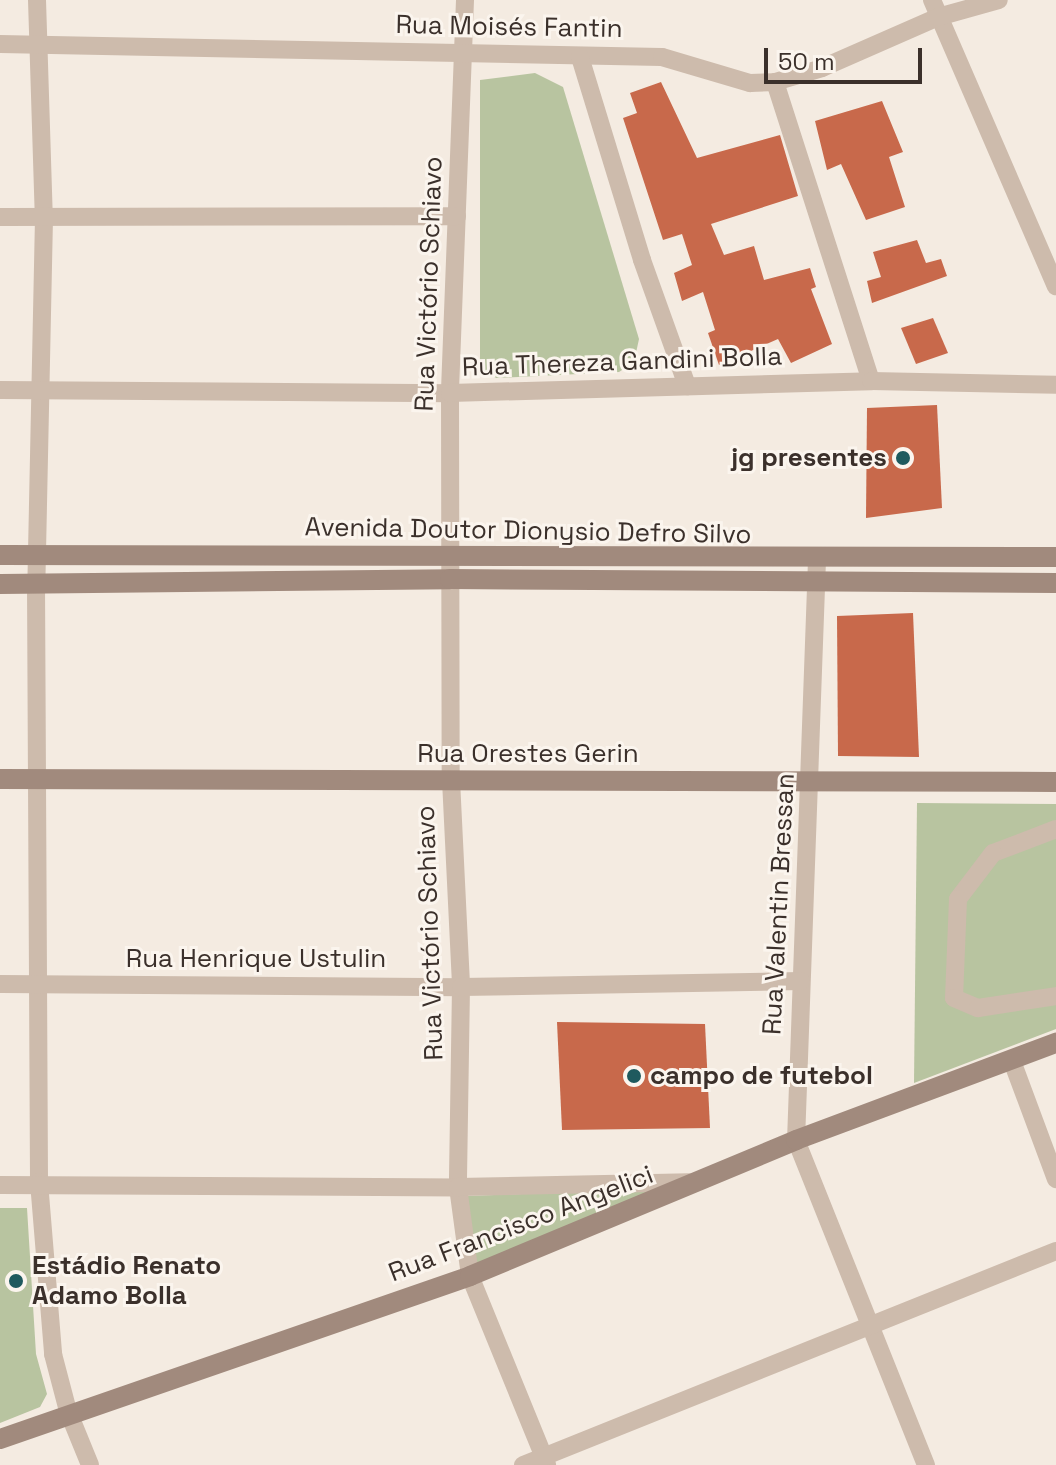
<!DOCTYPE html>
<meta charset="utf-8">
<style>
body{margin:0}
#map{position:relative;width:1056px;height:1465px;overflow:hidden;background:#f4ebe1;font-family:"Space Grotesk",sans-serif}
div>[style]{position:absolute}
.green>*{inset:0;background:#b8c4a0}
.building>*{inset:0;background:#c8694b}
.street>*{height:18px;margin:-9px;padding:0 9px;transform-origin:9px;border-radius:9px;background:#cdbbac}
.secondary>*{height:20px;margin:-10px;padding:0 10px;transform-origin:10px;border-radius:10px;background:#a18a7d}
.dots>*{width:22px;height:22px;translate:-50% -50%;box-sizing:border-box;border:4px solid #fbf5ee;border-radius:50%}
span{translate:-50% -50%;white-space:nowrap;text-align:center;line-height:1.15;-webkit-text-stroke:6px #fbf5ee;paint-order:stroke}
.street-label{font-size:26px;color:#3b302b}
.poi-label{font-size:26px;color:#3b302b;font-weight:700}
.right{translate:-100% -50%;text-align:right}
.left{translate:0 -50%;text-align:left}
.scale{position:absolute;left:764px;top:48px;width:158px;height:36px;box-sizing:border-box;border:4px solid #3b302b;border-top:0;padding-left:10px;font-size:24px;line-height:28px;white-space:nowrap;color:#3b302b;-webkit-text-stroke:6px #fbf5ee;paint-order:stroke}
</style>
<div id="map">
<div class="green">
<i style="clip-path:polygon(535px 73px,563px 87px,639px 339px,634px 362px,619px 372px,496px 378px,480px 371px,480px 80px)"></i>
<i style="clip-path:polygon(917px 803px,1056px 804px,1056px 1029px,914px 1083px)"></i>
<i style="clip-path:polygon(671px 1189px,475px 1272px,463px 1196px)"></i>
<i style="clip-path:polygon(0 1208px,27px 1208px,36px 1354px,47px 1394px,40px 1407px,0 1423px)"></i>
</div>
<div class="building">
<i style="clip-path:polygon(661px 82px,697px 158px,780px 135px,798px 196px,711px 224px,724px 255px,754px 246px,764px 280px,810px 268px,816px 287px,811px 289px,832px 344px,791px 363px,778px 339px,719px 365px,708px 333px,715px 330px,703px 292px,682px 301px,674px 273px,692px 265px,682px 234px,663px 240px,623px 118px,637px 113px,630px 93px)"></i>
<i style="clip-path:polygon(882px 101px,903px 152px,889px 157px,905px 207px,866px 220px,841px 164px,827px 170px,815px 121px)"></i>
<i style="clip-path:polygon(917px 240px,926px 263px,941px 259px,947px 276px,872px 303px,867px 281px,881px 277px,873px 252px)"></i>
<i style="clip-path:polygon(933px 318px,948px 353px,916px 364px,901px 328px)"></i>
<i style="clip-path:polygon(937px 405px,942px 508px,866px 518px,867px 408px)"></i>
<i style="clip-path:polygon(913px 613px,919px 757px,838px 756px,837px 616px)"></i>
<i style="clip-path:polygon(557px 1022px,705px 1024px,710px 1128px,562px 1130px)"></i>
</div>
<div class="street">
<i style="left:37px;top:0;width:218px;rotate:88.2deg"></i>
<i style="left:44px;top:218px;width:367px;rotate:91.2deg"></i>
<i style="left:36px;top:585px;width:597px;rotate:89.71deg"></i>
<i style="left:39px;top:1182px;width:173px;rotate:85.3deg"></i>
<i style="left:53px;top:1354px;width:59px;rotate:75.3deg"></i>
<i style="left:68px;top:1411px;width:58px;rotate:67.8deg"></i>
<i style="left:465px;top:0;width:393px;rotate:92.2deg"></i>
<i style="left:450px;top:393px;width:387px;rotate:89.9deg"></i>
<i style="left:451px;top:780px;width:207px;rotate:87.2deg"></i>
<i style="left:461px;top:987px;width:200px;rotate:90.9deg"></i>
<i style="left:458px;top:1187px;width:90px;rotate:82.3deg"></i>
<i style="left:470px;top:1276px;width:204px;rotate:67.8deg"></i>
<i style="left:932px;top:0;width:312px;rotate:66.6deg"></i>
<i style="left:0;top:44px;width:662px;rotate:1.12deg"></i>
<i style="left:662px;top:57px;width:92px;rotate:16.5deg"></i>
<i style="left:750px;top:83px;width:25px;rotate:-2deg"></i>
<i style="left:775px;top:82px;width:49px;rotate:-16.6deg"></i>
<i style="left:822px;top:68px;width:127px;rotate:-23.7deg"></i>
<i style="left:938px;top:17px;width:63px;rotate:-15.6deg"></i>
<i style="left:580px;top:57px;width:212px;rotate:73deg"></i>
<i style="left:642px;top:260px;width:134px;rotate:70.3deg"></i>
<i style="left:775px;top:82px;width:314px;rotate:72.2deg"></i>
<i style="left:0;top:217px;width:457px;rotate:-0.1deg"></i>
<i style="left:0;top:390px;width:450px;rotate:0.4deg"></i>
<i style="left:450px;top:393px;width:421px;rotate:-1.6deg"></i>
<i style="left:871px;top:381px;width:185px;rotate:1.2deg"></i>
<i style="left:817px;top:560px;width:580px;rotate:92.07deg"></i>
<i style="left:796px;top:1140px;width:350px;rotate:68.2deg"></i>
<i style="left:1056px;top:829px;width:67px;rotate:159.1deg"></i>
<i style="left:993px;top:853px;width:58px;rotate:127.3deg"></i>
<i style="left:958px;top:899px;width:99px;rotate:92.3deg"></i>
<i style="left:954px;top:998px;width:26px;rotate:23deg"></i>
<i style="left:978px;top:1008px;width:79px;rotate:-8.7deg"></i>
<i style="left:0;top:984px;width:461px;rotate:0.4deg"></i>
<i style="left:461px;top:987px;width:340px;rotate:-1deg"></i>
<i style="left:1012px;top:1061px;width:126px;rotate:69.6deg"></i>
<i style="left:0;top:1185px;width:458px;rotate:0.3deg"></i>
<i style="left:458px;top:1187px;width:231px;rotate:-1.2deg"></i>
<i style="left:523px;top:1465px;width:574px;rotate:-21.88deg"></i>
</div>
<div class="secondary">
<i style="left:0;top:555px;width:1056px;rotate:0.11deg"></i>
<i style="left:0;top:584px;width:450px;rotate:-0.6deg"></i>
<i style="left:450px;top:579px;width:606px;rotate:0.38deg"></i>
<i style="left:0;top:779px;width:1056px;rotate:0.16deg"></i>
<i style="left:0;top:1439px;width:497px;rotate:-19.1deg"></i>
<i style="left:470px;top:1276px;width:353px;rotate:-22.6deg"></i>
<i style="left:796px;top:1140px;width:278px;rotate:-20.5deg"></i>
</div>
<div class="dots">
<i style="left:903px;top:458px;background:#1f5a5e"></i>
<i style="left:634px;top:1076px;background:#1f5a5e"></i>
<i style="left:16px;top:1281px;background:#1f5a5e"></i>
</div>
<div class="street-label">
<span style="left:509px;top:27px;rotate:1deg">Rua Moisés Fantin</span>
<span style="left:429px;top:284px;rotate:-88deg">Rua Victório Schiavo</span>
<span style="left:622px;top:362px;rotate:-2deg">Rua Thereza Gandini Bolla</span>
<span style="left:528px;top:531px;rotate:1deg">Avenida Doutor Dionysio Defro Silvo</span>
<span style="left:528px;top:754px">Rua Orestes Gerin</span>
<span style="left:779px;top:904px;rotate:-87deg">Rua Valentin Bressan</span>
<span style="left:430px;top:933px;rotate:-92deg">Rua Victório Schiavo</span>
<span style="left:256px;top:959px">Rua Henrique Ustulin</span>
<span style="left:521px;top:1224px;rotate:-21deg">Rua Francisco Angelici</span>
</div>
<div class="poi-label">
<span class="right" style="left:887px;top:458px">jg presentes</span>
<span class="left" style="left:650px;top:1076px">campo de futebol</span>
<span class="left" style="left:32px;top:1281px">Estádio Renato<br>Adamo Bolla</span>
</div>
<div class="scale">50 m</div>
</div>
